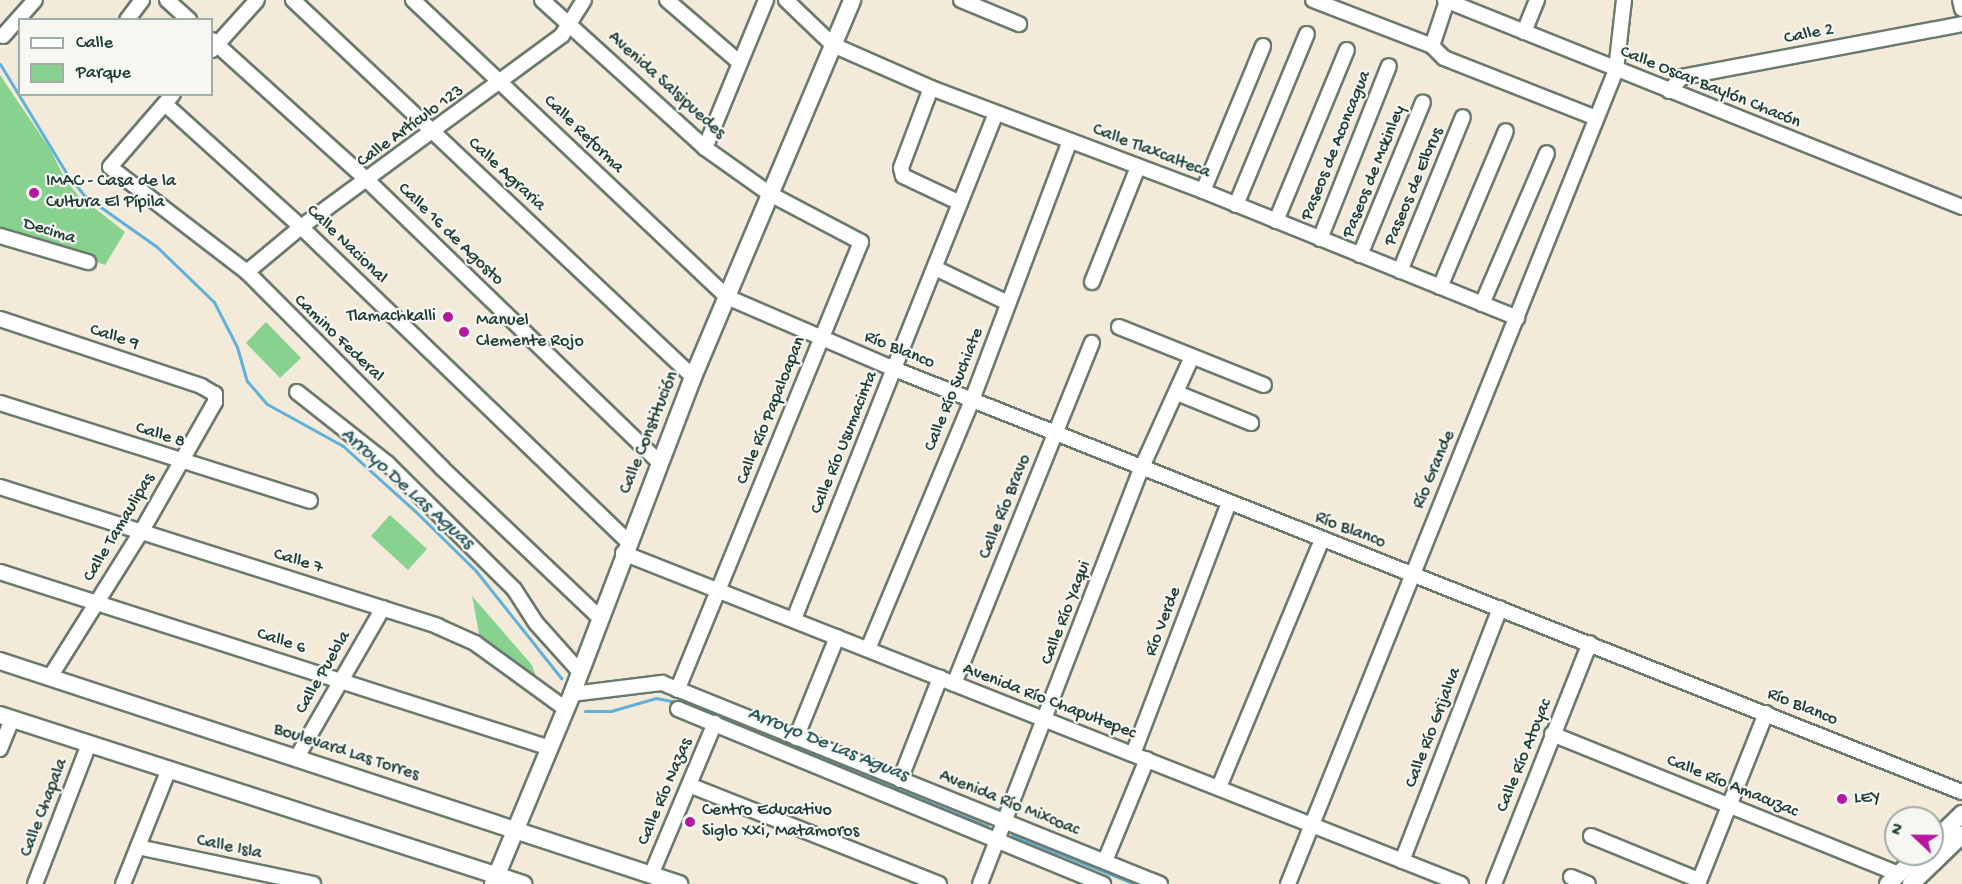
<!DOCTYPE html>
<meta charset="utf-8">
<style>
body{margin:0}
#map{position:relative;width:1962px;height:884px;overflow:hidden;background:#f4ead9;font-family:"Gochi Hand",sans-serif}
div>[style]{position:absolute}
.green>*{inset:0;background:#87d28f}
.stream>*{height:3px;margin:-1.5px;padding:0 1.5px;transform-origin:1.5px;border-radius:1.5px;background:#5fb0da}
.roads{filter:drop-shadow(2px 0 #6a7a6e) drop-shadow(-2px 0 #6a7a6e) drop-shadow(0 2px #6a7a6e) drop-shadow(0 -2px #6a7a6e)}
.minor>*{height:14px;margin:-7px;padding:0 7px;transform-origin:7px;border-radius:7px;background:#fff}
.major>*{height:16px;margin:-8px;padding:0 8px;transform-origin:8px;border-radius:8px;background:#fff}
.dots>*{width:16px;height:16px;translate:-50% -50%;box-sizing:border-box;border:3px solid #f6f6f2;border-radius:50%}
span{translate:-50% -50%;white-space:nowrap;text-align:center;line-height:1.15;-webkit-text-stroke:4.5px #f6f6f2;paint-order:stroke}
.street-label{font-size:18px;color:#1f3d34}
.poi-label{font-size:18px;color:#1f3d34}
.left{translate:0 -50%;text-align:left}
.right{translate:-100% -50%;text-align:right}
.water-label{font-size:20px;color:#2f5a5e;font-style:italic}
.legend{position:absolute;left:18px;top:18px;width:195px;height:78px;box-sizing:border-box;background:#f6f6f2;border:2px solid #a0aca6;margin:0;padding:8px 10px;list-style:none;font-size:18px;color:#1f3d34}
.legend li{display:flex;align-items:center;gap:12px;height:30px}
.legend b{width:30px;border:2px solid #a0aca6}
.north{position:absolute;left:1884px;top:806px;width:60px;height:60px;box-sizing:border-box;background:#f6f6f2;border:2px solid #a0aca6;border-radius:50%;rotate:292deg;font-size:16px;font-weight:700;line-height:24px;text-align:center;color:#1f3d34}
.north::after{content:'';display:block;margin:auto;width:21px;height:27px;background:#b5179e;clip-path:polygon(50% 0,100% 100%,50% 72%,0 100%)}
</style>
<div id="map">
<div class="green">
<i style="clip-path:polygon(0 75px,50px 149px,66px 181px,78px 195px,125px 232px,105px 265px,0 228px)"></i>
<i style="clip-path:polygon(266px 322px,301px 358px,280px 378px,246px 343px)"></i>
<i style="clip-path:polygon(390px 515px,427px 549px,408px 570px,371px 536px)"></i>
<i style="clip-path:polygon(472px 596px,532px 665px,538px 683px,480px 639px)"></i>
</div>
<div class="stream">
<i style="left:0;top:64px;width:129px;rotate:58.7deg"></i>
<i style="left:67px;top:174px;width:28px;rotate:51deg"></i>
<i style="left:85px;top:196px;width:87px;rotate:35.2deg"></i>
<i style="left:156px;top:246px;width:81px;rotate:44deg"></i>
<i style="left:214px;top:302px;width:51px;rotate:62.9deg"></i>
<i style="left:237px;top:347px;width:35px;rotate:74deg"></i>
<i style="left:247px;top:381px;width:30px;rotate:49deg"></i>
<i style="left:267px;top:404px;width:87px;rotate:28.9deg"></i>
<i style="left:343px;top:446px;width:97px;rotate:42.1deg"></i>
<i style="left:415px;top:511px;width:86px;rotate:44.5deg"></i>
<i style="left:476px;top:571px;width:137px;rotate:51.5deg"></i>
<i style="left:585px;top:711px;width:26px"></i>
<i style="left:611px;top:711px;width:47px;rotate:-16.1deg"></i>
<i style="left:656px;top:698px;width:38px;rotate:11deg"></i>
<i style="left:693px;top:705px;width:318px;rotate:22.4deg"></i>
<i style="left:1012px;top:835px;width:132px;rotate:21.7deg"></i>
</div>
<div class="roads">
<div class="minor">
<i style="left:167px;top:0;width:30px;rotate:42deg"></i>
<i style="left:293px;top:0;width:550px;rotate:43.3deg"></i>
<i style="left:413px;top:0;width:432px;rotate:43.4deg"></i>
<i style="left:727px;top:297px;width:182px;rotate:23.3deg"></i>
<i style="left:894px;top:369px;width:1149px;rotate:21.61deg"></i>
<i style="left:542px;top:0;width:220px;rotate:42.2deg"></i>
<i style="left:705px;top:148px;width:80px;rotate:35.3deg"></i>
<i style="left:770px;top:194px;width:103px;rotate:27.8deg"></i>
<i style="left:861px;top:242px;width:484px;rotate:112.3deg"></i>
<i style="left:667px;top:0;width:96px;rotate:40.8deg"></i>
<i style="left:786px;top:0;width:65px;rotate:43.8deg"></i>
<i style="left:833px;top:45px;width:107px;rotate:23.7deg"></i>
<i style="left:931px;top:88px;width:291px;rotate:20.7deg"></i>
<i style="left:1203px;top:191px;width:339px;rotate:22deg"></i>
<i style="left:961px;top:0;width:63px;rotate:22.5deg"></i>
<i style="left:1313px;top:0;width:128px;rotate:21.1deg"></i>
<i style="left:1432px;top:46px;width:47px;rotate:-71.6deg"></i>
<i style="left:1445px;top:0;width:557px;rotate:21.82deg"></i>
<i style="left:1960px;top:0;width:9px;rotate:77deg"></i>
<i style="left:127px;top:20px;width:25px;rotate:-53deg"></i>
<i style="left:1524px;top:32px;width:35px;rotate:-68deg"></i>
<i style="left:3px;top:36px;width:48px;rotate:-48.4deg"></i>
<i style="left:212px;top:40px;width:210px;rotate:42.1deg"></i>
<i style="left:368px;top:181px;width:405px;rotate:44deg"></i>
<i style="left:1432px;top:46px;width:17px;rotate:45deg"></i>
<i style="left:1444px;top:58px;width:163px;rotate:21.5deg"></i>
<i style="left:212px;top:50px;width:67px;rotate:-48deg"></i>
<i style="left:931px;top:88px;width:85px;rotate:110.6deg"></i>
<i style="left:901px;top:168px;width:8px;rotate:76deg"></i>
<i style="left:903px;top:176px;width:63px;rotate:25.3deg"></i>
<i style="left:1669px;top:91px;width:19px;rotate:-47deg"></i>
<i style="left:1682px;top:77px;width:285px;rotate:-10.7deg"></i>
<i style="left:173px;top:94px;width:96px;rotate:130.8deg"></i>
<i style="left:110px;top:167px;width:173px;rotate:37.5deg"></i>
<i style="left:247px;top:272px;width:276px;rotate:45.1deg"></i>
<i style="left:442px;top:468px;width:218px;rotate:43.5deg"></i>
<i style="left:165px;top:104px;width:183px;rotate:42.1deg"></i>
<i style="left:301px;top:227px;width:453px;rotate:43.9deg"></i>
<i style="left:705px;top:148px;width:160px;rotate:-67.6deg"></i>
<i style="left:1203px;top:191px;width:157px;rotate:-67.5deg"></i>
<i style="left:1236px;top:205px;width:185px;rotate:-67.5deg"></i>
<i style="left:1276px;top:221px;width:185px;rotate:-67.5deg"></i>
<i style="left:0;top:236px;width:92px;rotate:16.5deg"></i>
<i style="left:1320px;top:239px;width:186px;rotate:-68.3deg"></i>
<i style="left:1360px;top:255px;width:165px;rotate:-67.6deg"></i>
<i style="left:935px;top:268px;width:81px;rotate:25.6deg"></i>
<i style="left:1400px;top:271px;width:166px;rotate:-67.8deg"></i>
<i style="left:247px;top:272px;width:70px;rotate:-39.8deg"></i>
<i style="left:301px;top:227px;width:324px;rotate:-36.3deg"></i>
<i style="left:562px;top:35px;width:41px;rotate:-57.8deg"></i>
<i style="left:1092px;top:282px;width:124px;rotate:-68.2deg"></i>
<i style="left:1440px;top:287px;width:169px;rotate:-67.1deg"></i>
<i style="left:1482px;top:304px;width:164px;rotate:-66.7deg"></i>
<i style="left:0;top:319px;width:212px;rotate:18.4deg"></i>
<i style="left:201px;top:386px;width:16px;rotate:30deg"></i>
<i style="left:215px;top:394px;width:8px;rotate:90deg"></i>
<i style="left:215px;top:402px;width:150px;rotate:119.6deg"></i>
<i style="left:141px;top:532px;width:171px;rotate:122.1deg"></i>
<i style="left:1119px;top:327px;width:156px;rotate:21.8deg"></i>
<i style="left:297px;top:392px;width:115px;rotate:38.3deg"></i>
<i style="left:387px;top:463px;width:179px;rotate:44.8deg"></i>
<i style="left:514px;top:589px;width:40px;rotate:57.1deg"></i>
<i style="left:536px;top:623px;width:66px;rotate:48.1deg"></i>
<i style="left:1177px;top:393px;width:80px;rotate:22.1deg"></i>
<i style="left:0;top:403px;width:325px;rotate:17.5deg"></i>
<i style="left:0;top:487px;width:459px;rotate:17.6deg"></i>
<i style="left:437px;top:626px;width:42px;rotate:24.1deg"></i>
<i style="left:475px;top:643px;width:112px;rotate:36deg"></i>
<i style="left:623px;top:553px;width:901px;rotate:21.55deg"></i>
<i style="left:0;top:572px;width:577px;rotate:17.74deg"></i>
<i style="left:794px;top:619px;width:545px;rotate:-68.24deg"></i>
<i style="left:868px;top:649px;width:270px;rotate:-67.3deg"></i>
<i style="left:972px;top:400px;width:277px;rotate:-69.3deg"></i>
<i style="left:954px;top:684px;width:368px;rotate:-68deg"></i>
<i style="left:572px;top:694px;width:91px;rotate:-7deg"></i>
<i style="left:662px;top:683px;width:537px;rotate:21.98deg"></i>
<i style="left:678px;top:709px;width:460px;rotate:22.4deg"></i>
<i style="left:1552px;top:734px;width:374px;rotate:22deg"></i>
<i style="left:796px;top:738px;width:109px;rotate:-67.9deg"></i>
<i style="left:0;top:749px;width:32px;rotate:-68deg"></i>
<i style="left:1133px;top:754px;width:269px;rotate:-69.1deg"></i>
<i style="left:297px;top:757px;width:172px;rotate:-60deg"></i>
<i style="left:900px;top:780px;width:110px;rotate:-68.6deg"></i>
<i style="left:689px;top:785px;width:269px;rotate:21.6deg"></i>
<i style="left:1219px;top:787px;width:269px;rotate:-67.4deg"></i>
<i style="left:1591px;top:836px;width:117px;rotate:22.2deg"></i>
<i style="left:138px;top:847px;width:179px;rotate:11.9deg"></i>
<i style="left:1105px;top:861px;width:110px;rotate:-67.6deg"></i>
<i style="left:1402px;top:861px;width:271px;rotate:-68.8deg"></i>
<i style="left:651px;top:875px;width:165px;rotate:-67.2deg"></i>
<i style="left:1571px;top:877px;width:18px;rotate:22deg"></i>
<i style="left:35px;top:884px;width:150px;rotate:-68.9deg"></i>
<i style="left:123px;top:884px;width:124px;rotate:-68.2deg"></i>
<i style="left:980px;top:884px;width:447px;rotate:-68.8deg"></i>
<i style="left:1142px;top:467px;width:121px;rotate:-65.6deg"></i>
<i style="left:1288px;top:884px;width:878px;rotate:-68.05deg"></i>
<i style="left:1616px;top:70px;width:70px;rotate:-83.5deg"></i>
<i style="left:1494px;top:884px;width:259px;rotate:-68.3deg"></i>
<i style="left:1698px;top:884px;width:184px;rotate:-68.3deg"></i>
</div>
<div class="major">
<i style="left:0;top:661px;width:715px;rotate:18.18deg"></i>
<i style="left:0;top:715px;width:550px;rotate:17.91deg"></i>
<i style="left:1932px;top:843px;width:42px;rotate:-44deg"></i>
<i style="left:493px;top:884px;width:206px;rotate:-67.4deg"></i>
<i style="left:572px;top:694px;width:339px;rotate:-69.1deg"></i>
<i style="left:693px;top:377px;width:409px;rotate:-67.1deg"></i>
<i style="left:1888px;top:884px;width:44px;rotate:-43.2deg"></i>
<i style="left:1911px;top:884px;width:71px;rotate:-43.9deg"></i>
</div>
</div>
<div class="dots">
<i style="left:34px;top:193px;background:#b5179e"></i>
<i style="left:448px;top:317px;background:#b5179e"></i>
<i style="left:464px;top:332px;background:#b5179e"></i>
<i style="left:1842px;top:799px;background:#b5179e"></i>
<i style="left:690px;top:822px;background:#b5179e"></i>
</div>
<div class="street-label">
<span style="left:1809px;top:35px;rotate:-11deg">Calle 2</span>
<span style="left:666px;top:86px;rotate:42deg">Avenida Salsipuedes</span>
<span style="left:1710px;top:88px;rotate:22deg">Calle Oscar Baylón Chacón</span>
<span style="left:411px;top:127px;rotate:-36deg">Calle Artículo 123</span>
<span style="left:583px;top:135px;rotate:44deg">Calle Reforma</span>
<span style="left:1337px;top:146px;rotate:-68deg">Paseos de Aconcagua</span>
<span style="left:1151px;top:152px;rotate:21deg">Calle Tlaxcalteca</span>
<span style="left:1375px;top:172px;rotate:-68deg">Paseos de Mckinley</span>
<span style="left:506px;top:175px;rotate:43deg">Calle Agraria</span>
<span style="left:1415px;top:187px;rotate:-67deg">Paseos de Elbrus</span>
<span style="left:49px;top:232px;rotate:17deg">Decima</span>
<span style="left:450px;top:235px;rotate:44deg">Calle 16 de Agosto</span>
<span style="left:346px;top:245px;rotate:44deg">Calle Nacional</span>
<span style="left:114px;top:338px;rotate:18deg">Calle 9</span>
<span style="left:338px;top:339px;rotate:44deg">Camino Federal</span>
<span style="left:899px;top:351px;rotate:22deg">Río Blanco</span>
<span style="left:955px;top:390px;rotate:-68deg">Calle Río Suchiate</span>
<span style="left:772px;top:411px;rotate:-68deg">Calle Río Papaloapan</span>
<span style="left:650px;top:433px;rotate:-68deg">Calle Constitución</span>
<span style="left:160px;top:436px;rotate:18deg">Calle 8</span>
<span style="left:845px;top:443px;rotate:-68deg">Calle Río Usumacinta</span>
<span style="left:1435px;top:470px;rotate:-67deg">Río Grande</span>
<span style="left:1006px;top:507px;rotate:-68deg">Calle Río Bravo</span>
<span style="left:120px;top:528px;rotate:-59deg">Calle Tamaulipas</span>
<span style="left:1350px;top:531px;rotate:21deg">Río Blanco</span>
<span style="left:298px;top:562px;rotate:17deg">Calle 7</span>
<span style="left:1067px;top:613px;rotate:-69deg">Calle Río Yaqui</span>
<span style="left:1164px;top:622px;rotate:-69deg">Río Verde</span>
<span style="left:281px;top:642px;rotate:18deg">Calle 6</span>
<span style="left:324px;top:673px;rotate:-60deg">Calle Puebla</span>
<span style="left:1049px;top:702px;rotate:21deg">Avenida Río Chapultepec</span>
<span style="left:1802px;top:708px;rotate:22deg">Río Blanco</span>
<span style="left:1434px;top:728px;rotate:-69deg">Calle Río Grijalva</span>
<span style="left:346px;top:753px;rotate:18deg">Boulevard Las Torres</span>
<span style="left:1525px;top:756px;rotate:-68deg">Calle Río Atoyac</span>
<span style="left:1732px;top:787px;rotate:22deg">Calle Río Amacuzac</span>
<span style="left:666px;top:792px;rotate:-67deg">Calle Río Nazas</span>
<span style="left:1009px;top:804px;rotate:22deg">Avenida Río Mixcoac</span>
<span style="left:45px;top:808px;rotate:-69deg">Calle Chapala</span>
<span style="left:229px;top:848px;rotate:12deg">Calle Isla</span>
</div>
<div class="poi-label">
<span class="left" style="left:46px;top:193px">IMAC - Casa de la<br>Cultura El Pípila</span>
<span class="right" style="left:436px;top:317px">Tlamachkalli</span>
<span class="left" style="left:476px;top:332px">Manuel<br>Clemente Rojo</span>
<span class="left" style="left:1854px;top:799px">LEY</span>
<span class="left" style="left:702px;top:822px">Centro Educativo<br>Siglo Xxi, Matamoros</span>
</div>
<div class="water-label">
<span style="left:407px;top:489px;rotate:42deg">Arroyo De Las Aguas</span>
<span style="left:828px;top:745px;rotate:22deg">Arroyo De Las Aguas</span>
</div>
<ul class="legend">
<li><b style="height:8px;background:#fff"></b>Calle</li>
<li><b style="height:16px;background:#87d28f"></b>Parque</li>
</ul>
<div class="north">N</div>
</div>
